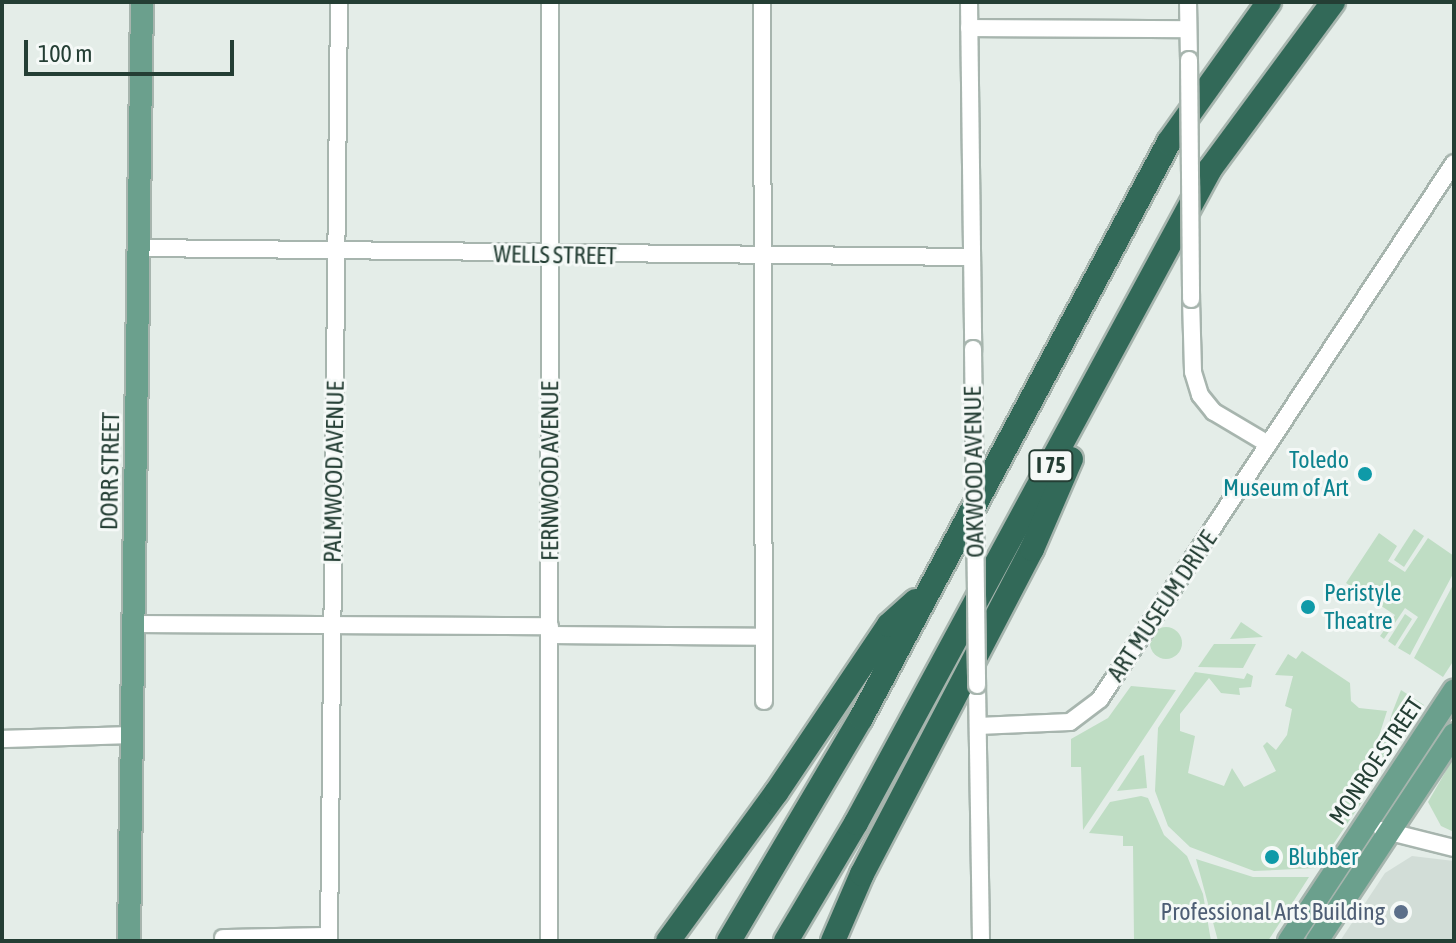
<!DOCTYPE html>
<style>
body{margin:0}
#map{position:relative;width:1456px;height:943px;overflow:hidden;background:#e4ede8;font-family:"Asap Condensed",sans-serif}
div>[style]{position:absolute}
.built>*{inset:0;background:#d2ddd7}
.green>*{inset:0;background:#bfddc4}
.round{border-radius:50%}
.roads{filter:drop-shadow(2px 0 #a7b5ae) drop-shadow(-2px 0 #a7b5ae) drop-shadow(0 2px #a7b5ae) drop-shadow(0 -2px #a7b5ae)}
.minor>*{height:16px;margin:-8px;padding:0 8px;transform-origin:8px;border-radius:8px;background:#fff}
.major>*{height:22px;margin:-11px;padding:0 11px;transform-origin:11px;border-radius:11px;background:#6ba08d}
.highway>*{height:24px;margin:-12px;padding:0 12px;transform-origin:12px;border-radius:12px;background:#326958}
.bridges{filter:drop-shadow(2px 0 #a7b5ae) drop-shadow(-2px 0 #a7b5ae) drop-shadow(0 2px #a7b5ae) drop-shadow(0 -2px #a7b5ae)}
.minor-bridge>*{height:16px;margin:-8px;padding:0 8px;transform-origin:8px;border-radius:8px;background:#fff}
.dots>*{width:22px;height:22px;translate:-50% -50%;box-sizing:border-box;border:4px solid #f5f9f7;border-radius:50%}
span{translate:-50% -50%;white-space:nowrap;text-align:center;line-height:1.15;-webkit-text-stroke:6px #f5f9f7;paint-order:stroke}
.shield-label span{padding:2px 6px;background:#f5f9f7;border:2px solid;border-radius:6px;-webkit-text-stroke-width:0}
.shield-label{font-size:22px;color:#243e34;font-weight:700}
.street-label{font-size:24px;color:#243e34}
.culture-label{font-size:24px;color:#0d838f}
.right{translate:-100% -50%;text-align:right}
.left{translate:0 -50%;text-align:left}
.service-label{font-size:24px;color:#4e5e75}
.frame{position:absolute;inset:0;border:4px solid #243e34;pointer-events:none}
.scale{position:absolute;left:24px;top:40px;width:210px;height:36px;box-sizing:border-box;border:4px solid #243e34;border-top:0;padding-left:10px;font-size:24px;line-height:28px;white-space:nowrap;color:#243e34;-webkit-text-stroke:6px #f5f9f7;paint-order:stroke}
</style>
<div id="map">
<div class="built">
<i style="clip-path:polygon(1412px 856px,1454px 861px,1454px 941px,1340px 941px,1385px 873px)"></i>
</div>
<div class="green">
<i style="clip-path:polygon(1414px 529px,1424px 536px,1404px 567px,1394px 560px)"></i>
<i style="clip-path:polygon(1379px 533px,1397px 546px,1388px 561px,1405px 572px,1428px 538px,1454px 556px,1454px 572px,1410px 655px,1398px 648px,1418px 617px,1405px 608px,1384px 639px,1380px 636px,1395px 615px,1346px 583px)"></i>
<i style="clip-path:polygon(1454px 583px,1454px 660px,1443px 677px,1414px 658px)"></i>
<i style="clip-path:polygon(1405px 614px,1412px 619px,1395px 646px,1388px 641px)"></i>
<i style="clip-path:polygon(1241px 622px,1263px 637px,1230px 639px)"></i>
<i class="round" style="left:1150px;top:627px;width:32px;height:32px"></i>
<i style="clip-path:polygon(1214px 644px,1256px 644px,1243px 668px,1198px 667px)"></i>
<i style="clip-path:polygon(1302px 651px,1350px 683px,1351px 701px,1359px 708px,1387px 711px,1371px 761px,1353px 790px,1364px 799px,1317px 868px,1254px 871px,1190px 847px,1168px 826px,1155px 791px,1158px 728px,1195px 672px,1244px 679px,1247px 673px,1253px 676px,1251px 687px,1239px 688px,1240px 695px,1221px 693px,1209px 678px,1180px 714px,1180px 731px,1195px 736px,1188px 773px,1224px 786px,1232px 768px,1244px 787px,1276px 771px,1263px 746px,1267px 742px,1276px 750px,1287px 735px,1292px 709px,1285px 706px,1293px 676px,1275px 675px,1288px 654px,1296px 659px)"></i>
<i style="clip-path:polygon(1131px 686px,1176px 690px,1083px 830px,1081px 767px,1071px 767px,1071px 739px,1108px 718px)"></i>
<i style="clip-path:polygon(1401px 690px,1424px 705px,1373px 781px,1392px 713px)"></i>
<i style="clip-path:polygon(1144px 755px,1147px 788px,1117px 791px,1140px 756px)"></i>
<i style="clip-path:polygon(1454px 757px,1454px 832px,1441px 826px,1428px 802px)"></i>
<i style="clip-path:polygon(1141px 796px,1148px 798px,1164px 835px,1187px 856px,1203px 894px,1211px 941px,1134px 941px,1133px 846px,1123px 846px,1123px 836px,1089px 833px,1110px 802px)"></i>
<i style="clip-path:polygon(1196px 859px,1253px 877px,1309px 877px,1268px 941px,1218px 941px)"></i>
</div>
<div class="roads">
<div class="minor">
<i style="left:762px;top:2px;width:699px;rotate:89.84deg"></i>
<i style="left:969px;top:2px;width:347px;rotate:89.3deg"></i>
<i style="left:1188px;top:2px;width:58px;rotate:89deg"></i>
<i style="left:969px;top:28px;width:219px;rotate:0.3deg"></i>
<i style="left:139px;top:248px;width:832px;rotate:0.62deg"></i>
<i style="left:1191px;top:299px;width:73px;rotate:88.4deg"></i>
<i style="left:1193px;top:372px;width:24px;rotate:73deg"></i>
<i style="left:1200px;top:395px;width:22px;rotate:51deg"></i>
<i style="left:1214px;top:412px;width:63px;rotate:30.7deg"></i>
<i style="left:134px;top:624px;width:416px;rotate:0.3deg"></i>
<i style="left:550px;top:635px;width:214px;rotate:0.5deg"></i>
<i style="left:977px;top:685px;width:256px;rotate:89.1deg"></i>
<i style="left:978px;top:726px;width:92px;rotate:-2.5deg"></i>
<i style="left:1070px;top:722px;width:38px;rotate:-37deg"></i>
<i style="left:1100px;top:699px;width:642px;rotate:-56.56deg"></i>
<i style="left:2px;top:739px;width:130px;rotate:-1.8deg"></i>
<i style="left:1382px;top:830px;width:74px;rotate:14deg"></i>
<i style="left:223px;top:938px;width:106px;rotate:-1.1deg"></i>
<i style="left:329px;top:941px;width:939px;rotate:-89.39deg"></i>
<i style="left:549px;top:941px;width:939px;rotate:-89.94deg"></i>
</div>
<div class="major">
<i style="left:129px;top:941px;width:939px;rotate:-89.21deg"></i>
<i style="left:1289px;top:941px;width:300px;rotate:-56.6deg"></i>
<i style="left:1317px;top:941px;width:248px;rotate:-56.5deg"></i>
</div>
<div class="highway">
<i style="left:668px;top:941px;width:183px;rotate:-53.9deg"></i>
<i style="left:776px;top:793px;width:202px;rotate:-56.1deg"></i>
<i style="left:889px;top:625px;width:36px;rotate:-42deg"></i>
<i style="left:729px;top:941px;width:259px;rotate:-59.4deg"></i>
<i style="left:861px;top:718px;width:653px;rotate:-61.87deg"></i>
<i style="left:1169px;top:142px;width:172px;rotate:-54.5deg"></i>
<i style="left:786px;top:941px;width:137px;rotate:-59.3deg"></i>
<i style="left:856px;top:823px;width:744px;rotate:-61.57deg"></i>
<i style="left:1210px;top:169px;width:207px;rotate:-53.6deg"></i>
<i style="left:833px;top:941px;width:73px;rotate:-66.6deg"></i>
<i style="left:862px;top:874px;width:367px;rotate:-62.4deg"></i>
<i style="left:1032px;top:549px;width:98px;rotate:-66.6deg"></i>
</div>
</div>
<div class="bridges">
<div class="minor-bridge">
<i style="left:1189px;top:60px;width:239px;rotate:89.5deg"></i>
<i style="left:973px;top:349px;width:336px;rotate:89.3deg"></i>
</div>
</div>
<div class="dots">
<i style="left:1365px;top:474px;background:#0f9aa8"></i>
<i style="left:1308px;top:607px;background:#0f9aa8"></i>
<i style="left:1272px;top:857px;background:#0f9aa8"></i>
<i style="left:1401px;top:912px;background:#5c6f8a"></i>
</div>
<div class="shield-label">
<span style="left:1051px;top:466px">I 75</span>
</div>
<div class="street-label">
<span style="left:555px;top:255px;rotate:1deg">WELLS STREET</span>
<span style="left:110px;top:471px;rotate:-89deg">DORR STREET</span>
<span style="left:550px;top:471px;rotate:-90deg">FERNWOOD AVENUE</span>
<span style="left:334px;top:472px;rotate:-89deg">PALMWOOD AVENUE</span>
<span style="left:974px;top:472px;rotate:-91deg">OAKWOOD AVENUE</span>
<span style="left:1162px;top:606px;rotate:-56deg">ART MUSEUM DRIVE</span>
<span style="left:1376px;top:761px;rotate:-56deg">MONROE STREET</span>
</div>
<div class="culture-label">
<span class="right" style="left:1349px;top:474px">Toledo<br>Museum of Art</span>
<span class="left" style="left:1324px;top:607px">Peristyle<br>Theatre</span>
<span class="left" style="left:1288px;top:857px">Blubber</span>
</div>
<div class="service-label">
<span class="right" style="left:1385px;top:912px">Professional Arts Building</span>
</div>
<div class="frame"></div>
<div class="scale">100 m</div>
</div>
